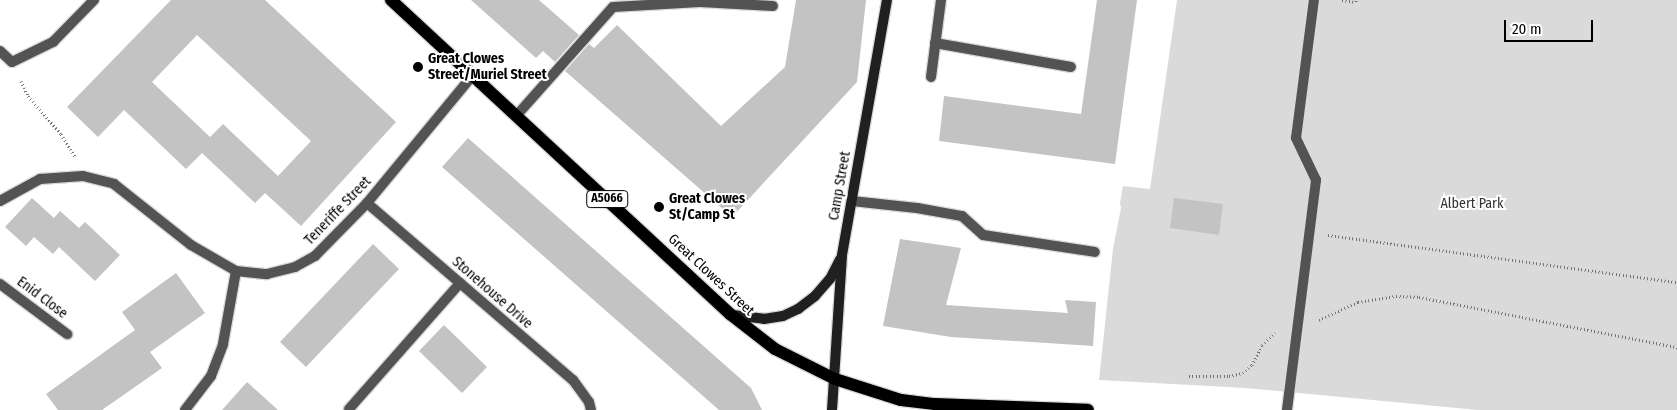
<!DOCTYPE html>
<style>
body{margin:0}
#map{position:relative;width:1677px;height:410px;overflow:hidden;background:#fff;font-family:"Fira Sans Condensed",sans-serif}
div>[style]{position:absolute}
.green>*{inset:0;background:#dadada}
.building>*{inset:0;background:#c3c3c3}
.path>*{height:3px;margin-top:-1.5px;transform-origin:0;background:repeating-linear-gradient(90deg,#757575 0 1px,transparent 0 3.5px)}
.roads{filter:drop-shadow(1px 0 #dbdbdb) drop-shadow(-1px 0 #dbdbdb) drop-shadow(0 1px #dbdbdb) drop-shadow(0 -1px #dbdbdb)}
.lane>*{height:10px;margin:-5px;padding:0 5px;transform-origin:5px;border-radius:5px;background:#535353}
.street>*{height:10px;margin:-5px;padding:0 5px;transform-origin:5px;border-radius:5px;background:#535353}
.secondary>*{height:10px;margin:-5px;padding:0 5px;transform-origin:5px;border-radius:5px;background:#202020}
.primary>*{height:12px;margin:-6px;padding:0 6px;transform-origin:6px;border-radius:6px;background:#000}
.dots>*{width:14px;height:14px;translate:-50% -50%;box-sizing:border-box;border:2px solid #fff;border-radius:50%}
span{translate:-50% -50%;white-space:nowrap;text-align:center;line-height:1.15;-webkit-text-stroke:4px #fff;paint-order:stroke}
.shield-label span{padding:1px 4px;background:#fff;border:1px solid;border-radius:4px;-webkit-text-stroke-width:0}
.shield-label{font-size:12px;color:#000;font-weight:700}
.poi-label{font-size:14px;color:#000;font-weight:700}
.left{translate:0 -50%;text-align:left}
.street-label{font-size:14px;color:#000}
.park-label{font-size:14px;color:#313131}
.scale{position:absolute;left:1504px;top:20px;width:89px;height:22px;box-sizing:border-box;border:2px solid #000;border-top:0;padding-left:6px;font-size:15px;line-height:18px;white-space:nowrap;color:#000;-webkit-text-stroke:4px #fff;paint-order:stroke}
</style>
<div id="map">
<div class="green">
<i style="clip-path:polygon(1177px 0,1677px 0,1677px 410px,1478px 410px,1246px 388px,1099px 380px,1113px 249px,1121px 208px,1120px 203px,1123px 186px,1150px 189px)"></i>
</div>
<div class="building">
<i style="clip-path:polygon(evenodd,171px 0,265px 0,396px 122px,301px 226px,265px 193px,255px 203px,202px 153px,186px 169px,124px 110px,98px 137px,67px 107px,171px 0,197px 35px,311px 141px,278px 176px,223px 124px,210px 137px,152px 82px,197px 35px)"></i>
<i style="clip-path:polygon(471px 0,539px 0,579px 35px,555px 62px,543px 51px,536px 58px)"></i>
<i style="clip-path:polygon(796px 0,866px 0,857px 82px,732px 217px,565px 71px,589px 44px,594px 48px,617px 25px,721px 126px,785px 67px)"></i>
<i style="clip-path:polygon(1097px 0,1137px 0,1115px 164px,939px 141px,944px 96px,1081px 114px)"></i>
<i style="clip-path:polygon(468px 138px,751px 388px,762px 410px,719px 410px,442px 167px)"></i>
<i style="clip-path:polygon(32px 198px,54px 218px,60px 211px,79px 228px,85px 222px,120px 255px,95px 281px,59px 247px,53px 254px,34px 237px,26px 246px,5px 227px)"></i>
<i style="clip-path:polygon(1174px 198px,1223px 204px,1219px 235px,1170px 228px)"></i>
<i style="clip-path:polygon(900px 239px,961px 248px,946px 305px,1068px 313px,1065px 300px,1096px 302px,1093px 346px,951px 337px,883px 326px)"></i>
<i style="clip-path:polygon(373px 244px,399px 269px,306px 367px,280px 342px)"></i>
<i style="clip-path:polygon(176px 273px,205px 313px,150px 352px,162px 368px,102px 410px,58px 410px,46px 394px,135px 330px,122px 312px)"></i>
<i style="clip-path:polygon(444px 325px,487px 367px,462px 393px,419px 351px)"></i>
<i style="clip-path:polygon(247px 382px,278px 410px,222px 410px)"></i>
</div>
<div class="path">
<i style="left:1342px;top:0;width:14px;rotate:8deg"></i>
<i style="left:1356px;top:2px;width:2px;rotate:-90deg"></i>
<i style="left:21px;top:81px;width:17px;rotate:65deg"></i>
<i style="left:28px;top:96px;width:50px;rotate:49deg"></i>
<i style="left:61px;top:134px;width:26px;rotate:58deg"></i>
<i style="left:1328px;top:235px;width:352px;rotate:7.7deg"></i>
<i style="left:1319px;top:320px;width:43px;rotate:-24.8deg"></i>
<i style="left:1358px;top:302px;width:38px;rotate:-9deg"></i>
<i style="left:1396px;top:296px;width:23px;rotate:2deg"></i>
<i style="left:1419px;top:297px;width:263px;rotate:11deg"></i>
<i style="left:1189px;top:376px;width:40px"></i>
<i style="left:1229px;top:376px;width:14px;rotate:-12deg"></i>
<i style="left:1243px;top:373px;width:12px;rotate:-42deg"></i>
<i style="left:1252px;top:365px;width:22px;rotate:-63deg"></i>
<i style="left:1262px;top:345px;width:18px;rotate:-43deg"></i>
</div>
<div class="roads">
<div class="lane">
<i style="left:517px;top:115px;width:144px;rotate:-48.4deg"></i>
<i style="left:613px;top:7px;width:87px;rotate:-3.3deg"></i>
<i style="left:700px;top:2px;width:73px;rotate:3.1deg"></i>
<i style="left:852px;top:201px;width:65px;rotate:6.1deg"></i>
<i style="left:917px;top:208px;width:46px;rotate:10.1deg"></i>
<i style="left:962px;top:216px;width:28px;rotate:42deg"></i>
<i style="left:983px;top:235px;width:113px;rotate:8.6deg"></i>
<i style="left:349px;top:409px;width:168px;rotate:-48.6deg"></i>
<i style="left:1287px;top:410px;width:232px;rotate:-82.8deg"></i>
<i style="left:1316px;top:180px;width:47px;rotate:-115.5deg"></i>
<i style="left:1296px;top:138px;width:139px;rotate:-82.6deg"></i>
</div>
<div class="street">
<i style="left:935px;top:43px;width:138px;rotate:10deg"></i>
<i style="left:0;top:51px;width:16px;rotate:43deg"></i>
<i style="left:12px;top:62px;width:46px;rotate:-26deg"></i>
<i style="left:53px;top:42px;width:59px;rotate:-45.7deg"></i>
<i style="left:931px;top:77px;width:78px;rotate:-82.6deg"></i>
<i style="left:0;top:201px;width:46px;rotate:-28.8deg"></i>
<i style="left:40px;top:179px;width:43px;rotate:-4deg"></i>
<i style="left:83px;top:176px;width:32px;rotate:14deg"></i>
<i style="left:114px;top:184px;width:98px;rotate:38.4deg"></i>
<i style="left:191px;top:245px;width:52px;rotate:30deg"></i>
<i style="left:236px;top:271px;width:31px;rotate:6deg"></i>
<i style="left:267px;top:274px;width:29px;rotate:-14deg"></i>
<i style="left:295px;top:267px;width:23px;rotate:-29deg"></i>
<i style="left:315px;top:256px;width:74px;rotate:-45.5deg"></i>
<i style="left:367px;top:203px;width:166px;rotate:-50.4deg"></i>
<i style="left:367px;top:203px;width:272px;rotate:40.7deg"></i>
<i style="left:573px;top:380px;width:27px;rotate:54deg"></i>
<i style="left:589px;top:402px;width:8px;rotate:76deg"></i>
<i style="left:0;top:284px;width:84px;rotate:36.7deg"></i>
<i style="left:185px;top:410px;width:43px;rotate:-52.6deg"></i>
<i style="left:211px;top:376px;width:34px;rotate:-69deg"></i>
<i style="left:223px;top:344px;width:74px;rotate:-79.9deg"></i>
</div>
<div class="secondary">
<i style="left:733px;top:315px;width:31px;rotate:7deg"></i>
<i style="left:764px;top:319px;width:19px;rotate:-9deg"></i>
<i style="left:783px;top:316px;width:17px;rotate:-25deg"></i>
<i style="left:798px;top:309px;width:21px;rotate:-37deg"></i>
<i style="left:815px;top:296px;width:23px;rotate:-49deg"></i>
<i style="left:830px;top:279px;width:22px;rotate:-63deg"></i>
<i style="left:832px;top:410px;width:155px;rotate:-86.3deg"></i>
<i style="left:842px;top:255px;width:259px;rotate:-80deg"></i>
</div>
<div class="primary">
<i style="left:391px;top:0;width:462px;rotate:42.8deg"></i>
<i style="left:730px;top:314px;width:57px;rotate:37.9deg"></i>
<i style="left:775px;top:349px;width:67px;rotate:26.6deg"></i>
<i style="left:835px;top:379px;width:69px;rotate:17.7deg"></i>
<i style="left:901px;top:400px;width:34px;rotate:7deg"></i>
<i style="left:935px;top:404px;width:153px;rotate:2.2deg"></i>
</div>
</div>
<div class="dots">
<i style="left:418px;top:67px;background:#000"></i>
<i style="left:659px;top:207px;background:#000"></i>
</div>
<div class="shield-label">
<span style="left:607px;top:199px">A5066</span>
</div>
<div class="poi-label">
<span class="left" style="left:428px;top:67px">Great Clowes<br>Street/Muriel Street</span>
<span class="left" style="left:669px;top:207px">Great Clowes<br>St/Camp St</span>
</div>
<div class="street-label">
<span style="left:840px;top:186px;rotate:-80deg">Camp Street</span>
<span style="left:338px;top:211px;rotate:-46deg">Teneriffe Street</span>
<span style="left:711px;top:275px;rotate:43deg">Great Clowes Street</span>
<span style="left:492px;top:293px;rotate:41deg">Stonehouse Drive</span>
<span style="left:42px;top:298px;rotate:37deg">Enid Close</span>
</div>
<div class="park-label">
<span style="left:1472px;top:204px">Albert Park</span>
</div>
<div class="scale">20 m</div>
</div>
